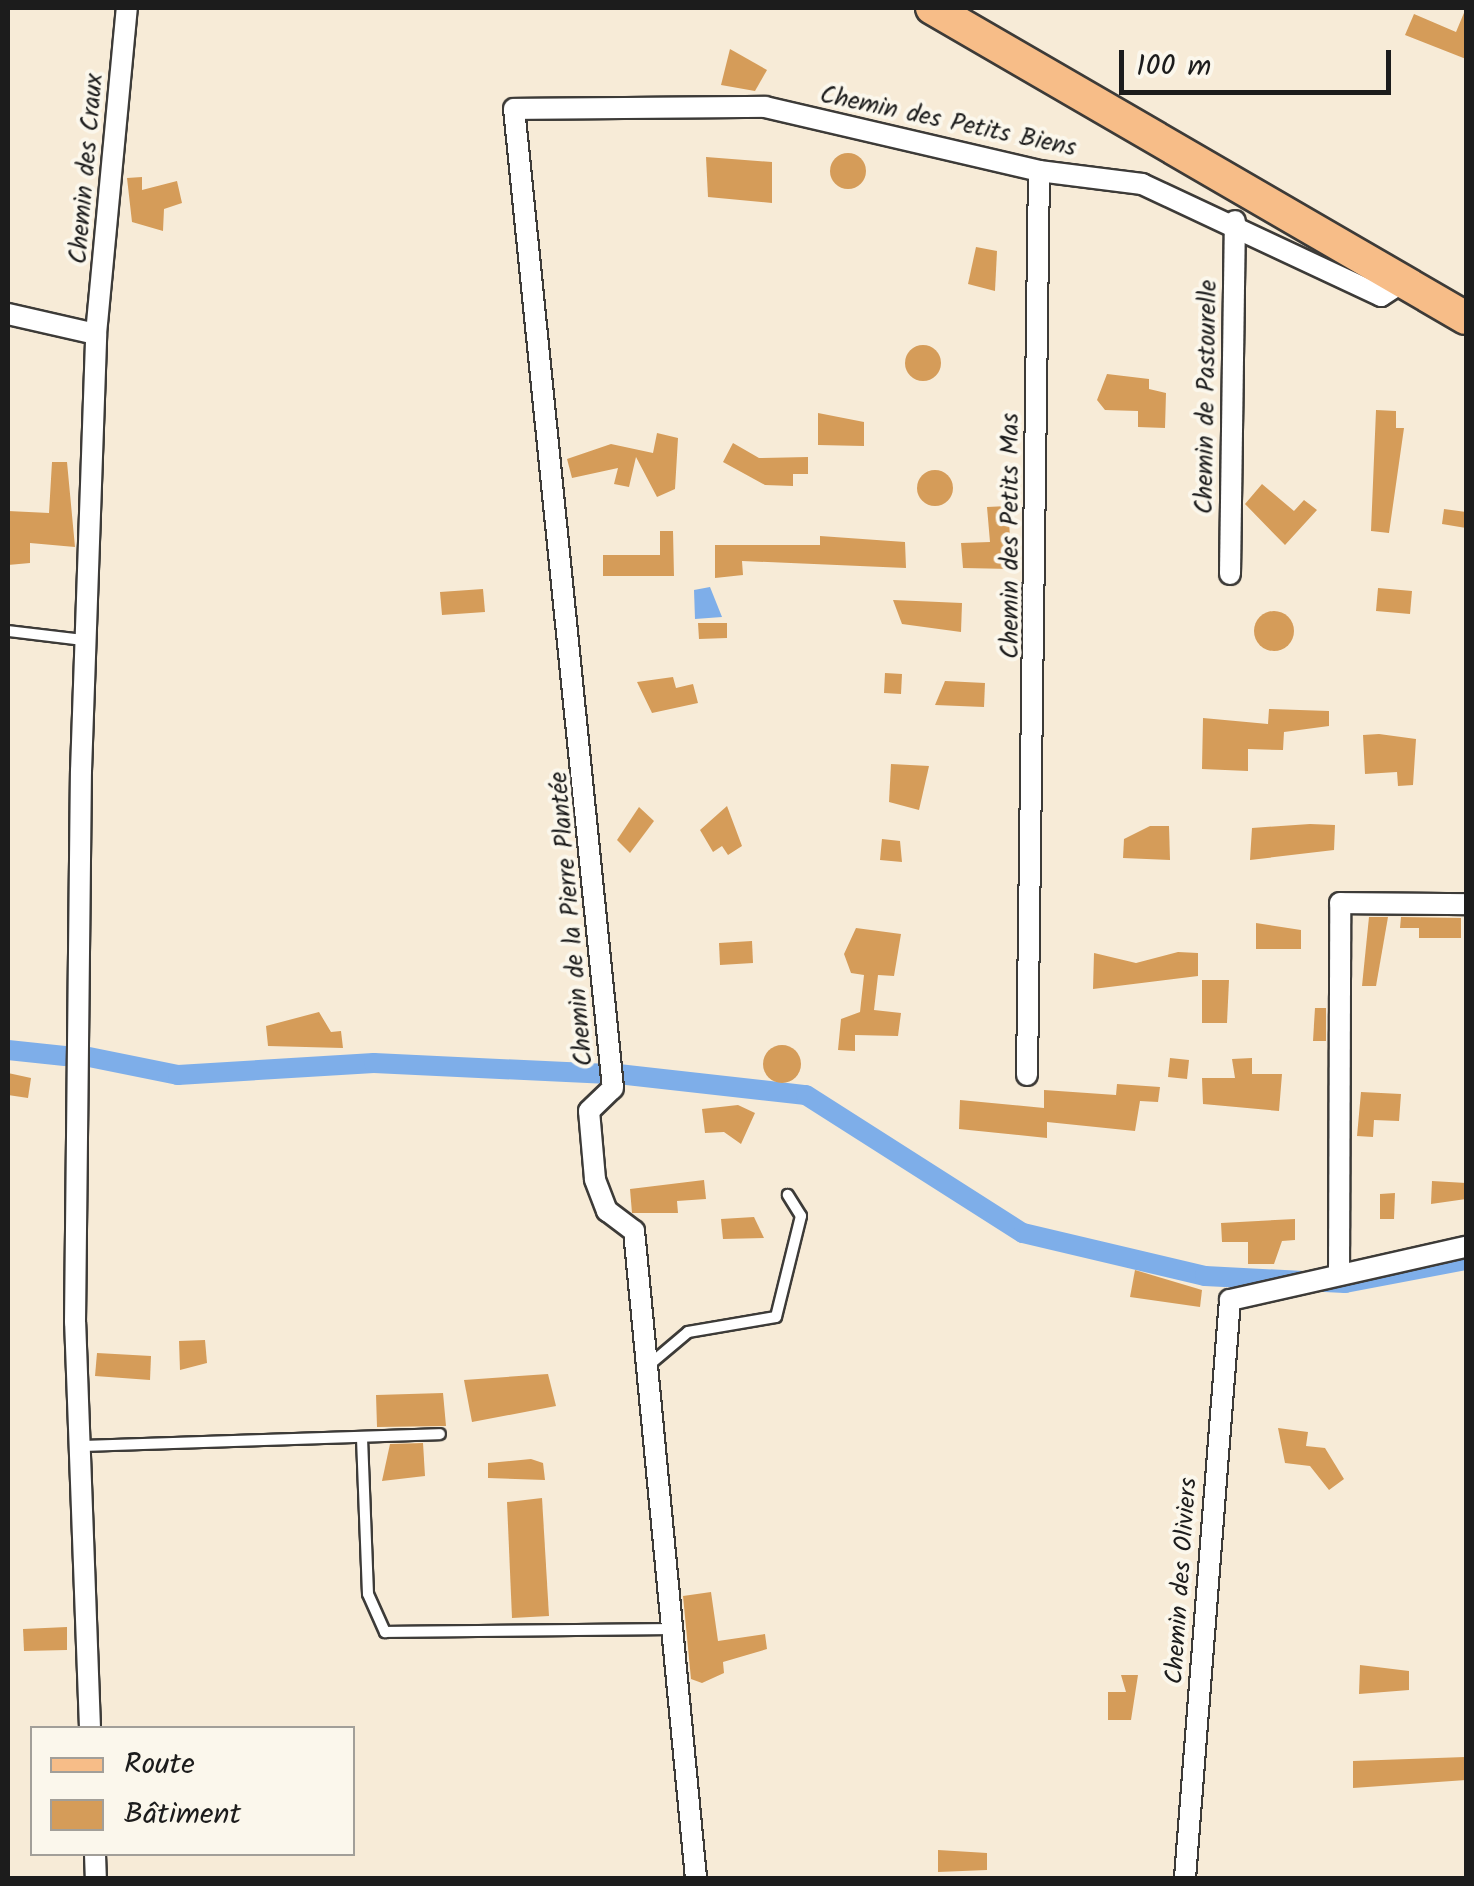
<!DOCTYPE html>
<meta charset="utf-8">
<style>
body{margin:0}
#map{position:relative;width:1474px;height:1886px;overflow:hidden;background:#f7ebd7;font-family:Kalam,sans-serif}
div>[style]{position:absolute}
.water>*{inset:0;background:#7eaee9}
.canal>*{height:20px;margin:-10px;padding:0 10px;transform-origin:10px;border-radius:10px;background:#7eaee9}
.building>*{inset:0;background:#d59c59}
.round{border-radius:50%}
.roads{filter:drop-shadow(2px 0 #3d3b38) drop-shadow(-2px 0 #3d3b38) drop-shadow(0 2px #3d3b38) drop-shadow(0 -2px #3d3b38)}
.service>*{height:10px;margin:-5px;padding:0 5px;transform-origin:5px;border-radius:5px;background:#fff}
.minor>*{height:20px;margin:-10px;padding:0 10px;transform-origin:10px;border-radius:10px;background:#fff}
.primary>*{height:32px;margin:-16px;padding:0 16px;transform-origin:16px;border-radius:16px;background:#f7bd88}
span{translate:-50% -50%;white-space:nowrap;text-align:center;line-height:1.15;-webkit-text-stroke:8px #fbf7ec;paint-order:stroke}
.street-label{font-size:25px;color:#1c1c1c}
.frame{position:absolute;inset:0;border:10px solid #1c1c1c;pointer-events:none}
.legend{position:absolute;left:30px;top:1726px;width:325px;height:130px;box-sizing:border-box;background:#fbf7ec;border:2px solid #a29f99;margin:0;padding:12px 18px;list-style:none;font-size:30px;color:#1c1c1c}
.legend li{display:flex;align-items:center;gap:20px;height:50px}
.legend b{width:50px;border:2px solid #a29f99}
.scale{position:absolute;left:1119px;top:50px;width:272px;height:45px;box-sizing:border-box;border:5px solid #1c1c1c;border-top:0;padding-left:12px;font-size:30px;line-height:35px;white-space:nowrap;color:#1c1c1c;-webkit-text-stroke:8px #fbf7ec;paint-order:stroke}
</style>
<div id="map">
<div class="water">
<i style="clip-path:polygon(710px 587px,722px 617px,695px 619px,694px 590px)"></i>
</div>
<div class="canal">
<i style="left:8px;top:1050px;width:57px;rotate:6deg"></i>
<i style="left:84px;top:1056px;width:96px;rotate:11.4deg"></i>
<i style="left:178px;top:1075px;width:196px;rotate:-3.5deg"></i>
<i style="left:374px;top:1063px;width:235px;rotate:2.7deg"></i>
<i style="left:618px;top:1074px;width:189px;rotate:6.4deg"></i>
<i style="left:806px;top:1095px;width:257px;rotate:32.5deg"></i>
<i style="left:1023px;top:1233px;width:187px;rotate:13.3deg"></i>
<i style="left:1205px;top:1276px;width:140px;rotate:2.9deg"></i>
<i style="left:1345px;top:1283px;width:123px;rotate:-10.8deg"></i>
</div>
<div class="building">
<i style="clip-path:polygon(1466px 8px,1466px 59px,1405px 35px,1414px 14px,1456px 32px)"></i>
<i style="clip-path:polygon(730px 49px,767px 70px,755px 91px,721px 85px)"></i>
<i class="round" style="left:830px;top:153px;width:36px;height:36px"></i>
<i style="clip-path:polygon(706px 157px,772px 162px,772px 203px,708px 197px)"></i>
<i style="clip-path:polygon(142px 177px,142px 190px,177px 181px,182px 203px,164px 209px,163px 231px,132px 222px,127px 178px)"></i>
<i style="clip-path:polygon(976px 247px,997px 251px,995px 291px,968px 284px)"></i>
<i class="round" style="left:905px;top:345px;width:36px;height:36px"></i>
<i style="clip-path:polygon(1107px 374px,1149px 379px,1149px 389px,1166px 393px,1165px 428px,1138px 427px,1138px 411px,1105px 410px,1097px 400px)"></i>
<i style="clip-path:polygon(1376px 410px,1396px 411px,1396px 428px,1404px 428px,1389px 533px,1371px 531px)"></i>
<i style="clip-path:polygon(818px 413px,864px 422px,864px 446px,818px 445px)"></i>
<i style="clip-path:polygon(657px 433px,678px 438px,675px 489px,657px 497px,636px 457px,629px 487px,614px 484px,618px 468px,572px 478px,567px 459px,611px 444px,653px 453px)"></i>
<i style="clip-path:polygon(733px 443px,759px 458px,808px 457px,808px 474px,793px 474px,793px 486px,765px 485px,723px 462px)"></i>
<i style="clip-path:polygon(52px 462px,67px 462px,75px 547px,30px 543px,30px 563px,8px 565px,8px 511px,49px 513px)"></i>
<i class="round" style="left:917px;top:470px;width:36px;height:36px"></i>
<i style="clip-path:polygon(1262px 484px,1294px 511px,1304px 500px,1317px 510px,1285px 545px,1245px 504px)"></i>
<i style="clip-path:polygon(1008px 506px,1012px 569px,963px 568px,961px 543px,990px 542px,987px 507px)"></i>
<i style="clip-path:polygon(1444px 509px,1466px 512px,1466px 528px,1442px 524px)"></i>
<i style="clip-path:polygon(660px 531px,673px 531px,674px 576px,603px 576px,603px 555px,660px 555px)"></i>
<i style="clip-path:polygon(820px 536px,905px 542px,906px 568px,742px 561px,743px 575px,715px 578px,715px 545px,820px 545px)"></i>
<i style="clip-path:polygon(1378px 588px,1412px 591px,1410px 614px,1376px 611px)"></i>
<i style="clip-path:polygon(483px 589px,485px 612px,442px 615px,440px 592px)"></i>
<i style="clip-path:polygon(893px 600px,962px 603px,961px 632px,902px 624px)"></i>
<i class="round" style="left:1254px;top:611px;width:40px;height:40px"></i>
<i style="clip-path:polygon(698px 623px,727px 623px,727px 638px,699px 639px)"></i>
<i style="clip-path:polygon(885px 673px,902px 674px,901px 694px,884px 693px)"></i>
<i style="clip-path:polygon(673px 677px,676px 688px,693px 684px,698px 703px,652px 713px,637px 682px)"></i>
<i style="clip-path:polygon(945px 681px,985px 683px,984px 707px,935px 705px)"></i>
<i style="clip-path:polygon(1269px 709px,1329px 711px,1329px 726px,1284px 732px,1283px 750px,1248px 749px,1248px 771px,1202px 769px,1203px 718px,1268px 724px)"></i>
<i style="clip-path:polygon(1379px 734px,1416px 739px,1413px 785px,1398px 786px,1397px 772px,1365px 774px,1363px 735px)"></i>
<i style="clip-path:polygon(891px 764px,929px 766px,919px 810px,889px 802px)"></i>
<i style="clip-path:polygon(727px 806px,742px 846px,728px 855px,722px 846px,713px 852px,700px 830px)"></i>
<i style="clip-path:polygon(639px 807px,654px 821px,630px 853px,617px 840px)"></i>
<i style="clip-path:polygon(1310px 824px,1335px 825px,1334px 850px,1250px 860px,1252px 828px)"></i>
<i style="clip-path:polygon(1150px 826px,1169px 826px,1170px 860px,1123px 858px,1124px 839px)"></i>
<i style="clip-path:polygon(882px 839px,900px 841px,902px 862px,880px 860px)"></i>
<i style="clip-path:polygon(1369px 917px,1388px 917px,1376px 986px,1362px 986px)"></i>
<i style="clip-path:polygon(1401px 917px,1461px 918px,1461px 938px,1419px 938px,1419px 928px,1400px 928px)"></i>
<i style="clip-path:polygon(1256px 923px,1301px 930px,1301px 949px,1256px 949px)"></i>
<i style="clip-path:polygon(856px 928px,901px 934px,894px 976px,878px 975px,874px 1010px,901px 1013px,898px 1036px,855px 1035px,855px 1051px,838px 1050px,841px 1019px,860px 1012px,864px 975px,851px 973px,844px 954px)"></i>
<i style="clip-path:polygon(752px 941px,753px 963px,720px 965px,719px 943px)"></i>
<i style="clip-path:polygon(1178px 952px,1198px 953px,1198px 976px,1093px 989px,1094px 953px,1136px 963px)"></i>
<i style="clip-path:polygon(1202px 980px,1229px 980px,1227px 1023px,1202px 1023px)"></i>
<i style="clip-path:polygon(1315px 1008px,1326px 1008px,1326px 1041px,1313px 1041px)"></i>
<i style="clip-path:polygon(319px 1012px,331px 1032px,341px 1031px,343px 1048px,268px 1046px,266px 1026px)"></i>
<i class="round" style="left:763px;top:1045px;width:38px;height:38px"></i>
<i style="clip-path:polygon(1170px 1058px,1189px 1060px,1187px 1079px,1168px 1077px)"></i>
<i style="clip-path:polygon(1252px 1058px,1252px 1074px,1282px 1074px,1279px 1111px,1203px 1104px,1202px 1078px,1235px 1078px,1232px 1059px)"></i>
<i style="clip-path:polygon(8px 1073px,31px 1078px,28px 1098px,8px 1095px)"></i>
<i style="clip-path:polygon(1117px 1084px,1160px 1087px,1158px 1102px,1140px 1101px,1135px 1131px,1047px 1122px,1047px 1138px,959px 1129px,960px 1100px,1044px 1108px,1044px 1090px,1116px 1095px)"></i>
<i style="clip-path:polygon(1361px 1092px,1401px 1094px,1399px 1121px,1374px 1120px,1373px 1137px,1357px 1136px)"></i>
<i style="clip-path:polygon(738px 1105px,755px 1113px,741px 1144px,724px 1132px,705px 1133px,702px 1109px)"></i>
<i style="clip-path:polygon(704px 1180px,706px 1199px,677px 1201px,678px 1213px,632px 1213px,630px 1189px)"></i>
<i style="clip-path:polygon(1432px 1181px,1466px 1183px,1466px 1199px,1431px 1204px)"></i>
<i style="clip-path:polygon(1395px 1193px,1394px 1219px,1380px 1219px,1380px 1194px)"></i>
<i style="clip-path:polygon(754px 1217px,764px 1238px,723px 1239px,721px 1219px)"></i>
<i style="clip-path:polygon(1295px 1219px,1295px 1240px,1282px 1241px,1274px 1264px,1248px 1264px,1248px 1242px,1222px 1242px,1221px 1223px)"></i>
<i style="clip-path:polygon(1135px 1270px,1202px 1290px,1200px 1307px,1130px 1297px)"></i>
<i style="clip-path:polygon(205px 1340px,207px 1363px,180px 1370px,179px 1341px)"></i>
<i style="clip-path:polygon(97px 1353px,151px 1356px,150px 1380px,95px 1376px)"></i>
<i style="clip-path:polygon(548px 1374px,556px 1406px,472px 1422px,464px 1380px)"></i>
<i style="clip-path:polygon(443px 1393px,446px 1426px,377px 1427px,376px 1395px)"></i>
<i style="clip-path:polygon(1278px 1428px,1308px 1432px,1306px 1446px,1325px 1448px,1344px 1479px,1329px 1490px,1310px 1466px,1285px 1463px)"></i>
<i style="clip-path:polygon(423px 1443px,425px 1476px,382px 1481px,390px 1444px)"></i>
<i style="clip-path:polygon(531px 1459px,543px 1463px,545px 1480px,488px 1478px,488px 1463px)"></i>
<i style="clip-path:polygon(542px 1498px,549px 1616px,512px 1618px,507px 1502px)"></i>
<i style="clip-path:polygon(711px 1592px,718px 1641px,765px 1634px,767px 1649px,723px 1662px,724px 1673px,702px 1683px,691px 1679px,683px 1596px)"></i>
<i style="clip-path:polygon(67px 1627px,67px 1650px,24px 1651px,23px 1629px)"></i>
<i style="clip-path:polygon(1360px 1665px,1409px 1671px,1409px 1690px,1359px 1694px)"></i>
<i style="clip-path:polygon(1121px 1675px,1138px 1675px,1131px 1720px,1108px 1720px,1108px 1692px,1126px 1692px)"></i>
<i style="clip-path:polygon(1465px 1757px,1466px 1780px,1353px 1788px,1353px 1761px)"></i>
<i style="clip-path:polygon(938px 1850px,987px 1853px,987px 1870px,938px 1872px)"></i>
</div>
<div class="roads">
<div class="service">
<i style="left:8px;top:631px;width:77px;rotate:6.8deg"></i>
<i style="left:649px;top:1365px;width:51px;rotate:-40.2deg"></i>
<i style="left:688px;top:1332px;width:89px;rotate:-9.7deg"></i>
<i style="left:776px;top:1317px;width:104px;rotate:-76.1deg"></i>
<i style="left:801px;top:1216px;width:25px;rotate:-122deg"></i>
<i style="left:362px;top:1438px;width:156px;rotate:87.8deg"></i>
<i style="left:368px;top:1594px;width:42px;rotate:65.9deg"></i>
<i style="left:385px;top:1632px;width:284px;rotate:-0.6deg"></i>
<i style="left:80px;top:1446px;width:360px;rotate:-1.9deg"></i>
</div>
<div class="minor">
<i style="left:8px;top:314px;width:90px;rotate:12.8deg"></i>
<i style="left:1230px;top:574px;width:353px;rotate:-89.2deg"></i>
<i style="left:1027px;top:1075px;width:904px;rotate:-89.24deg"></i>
<i style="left:1339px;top:1273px;width:370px;rotate:-89.8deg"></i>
<i style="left:1340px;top:903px;width:126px;rotate:0.5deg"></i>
<i style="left:90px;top:1728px;width:406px;rotate:-92.1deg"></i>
<i style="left:75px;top:1322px;width:551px;rotate:-89.38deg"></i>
<i style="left:81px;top:771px;width:437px;rotate:-88deg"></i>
<i style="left:96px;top:334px;width:327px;rotate:-84.6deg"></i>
<i style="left:95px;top:1854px;width:24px;rotate:88deg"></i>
<i style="left:696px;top:1878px;width:650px;rotate:-95.47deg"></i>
<i style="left:634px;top:1231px;width:34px;rotate:-143deg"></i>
<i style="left:607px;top:1211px;width:34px;rotate:-111deg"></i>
<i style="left:595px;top:1179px;width:68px;rotate:-95deg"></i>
<i style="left:589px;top:1111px;width:33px;rotate:-44deg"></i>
<i style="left:613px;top:1088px;width:984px;rotate:-95.77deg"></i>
<i style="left:514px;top:109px;width:251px;rotate:-0.5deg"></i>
<i style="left:765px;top:107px;width:281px;rotate:13.1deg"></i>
<i style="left:1039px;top:171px;width:104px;rotate:7.2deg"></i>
<i style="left:1142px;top:184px;width:264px;rotate:25.1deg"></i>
<i style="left:1381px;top:296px;width:27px;rotate:-33deg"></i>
<i style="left:1185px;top:1878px;width:580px;rotate:-85.55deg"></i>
<i style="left:1230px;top:1300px;width:242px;rotate:-12.7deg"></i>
</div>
<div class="primary">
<i style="left:932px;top:8px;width:617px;rotate:30.14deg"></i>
</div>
</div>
<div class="street-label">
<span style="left:948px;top:122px;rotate:12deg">Chemin des Petits Biens</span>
<span style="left:87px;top:169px;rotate:-85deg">Chemin des Craux</span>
<span style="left:1207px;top:397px;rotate:-89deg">Chemin de Pastourelle</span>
<span style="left:1011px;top:536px;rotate:-90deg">Chemin des Petits Mas</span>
<span style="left:572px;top:919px;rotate:-95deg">Chemin de la Pierre Plantée</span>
<span style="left:1182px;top:1581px;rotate:-86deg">Chemin des Oliviers</span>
</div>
<div class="frame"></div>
<ul class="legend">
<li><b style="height:12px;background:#f7bd88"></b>Route</li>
<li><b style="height:28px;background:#d59c59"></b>Bâtiment</li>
</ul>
<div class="scale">100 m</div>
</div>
